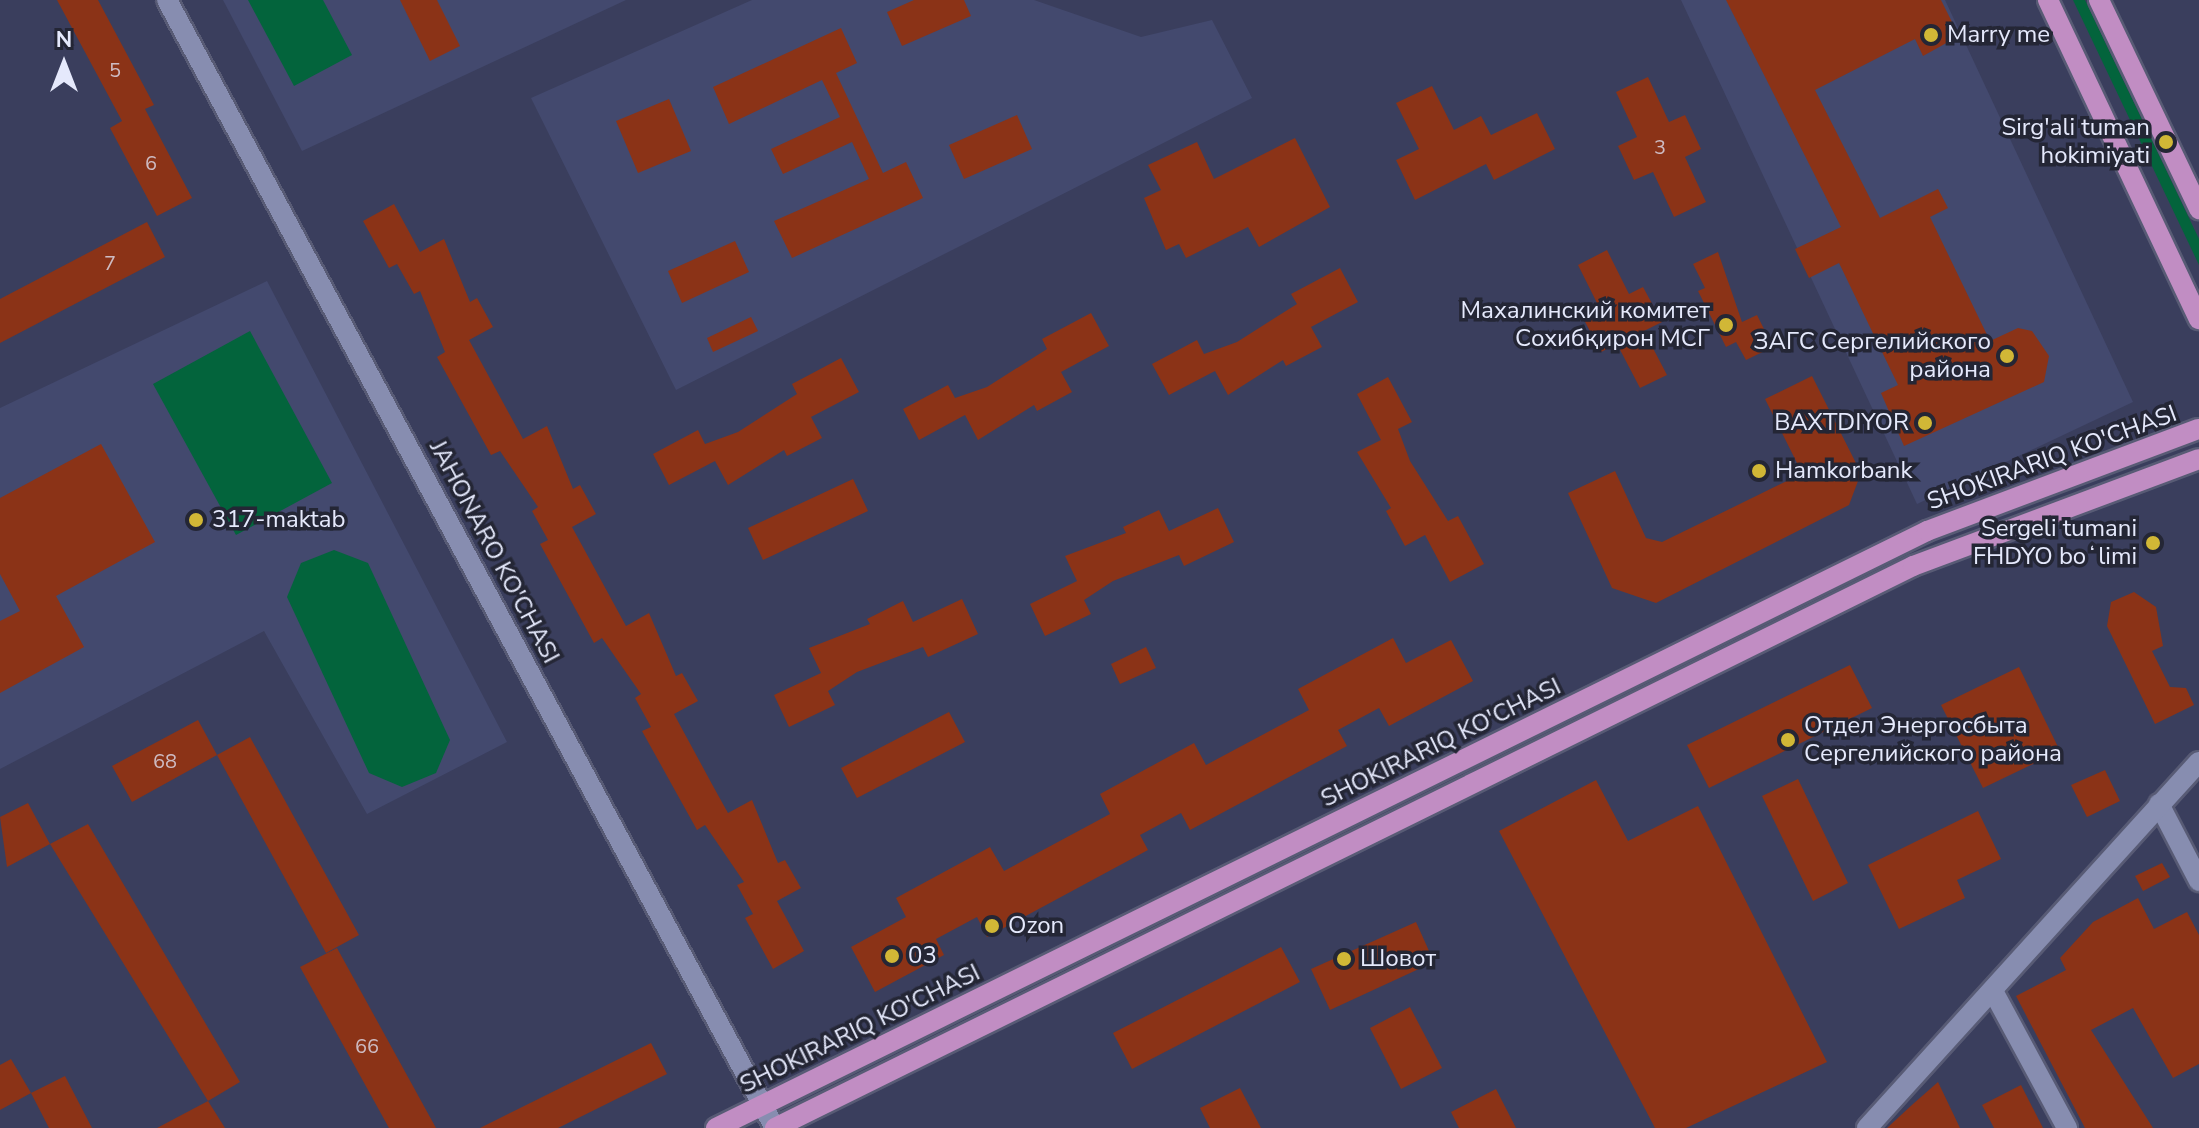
<!DOCTYPE html>
<meta charset="utf-8">
<style>
body{margin:0}
#map{position:relative;width:2199px;height:1128px;overflow:hidden;background:#3a3e5d;font-family:"Nunito Sans",sans-serif}
div>[style]{position:absolute}
.built>*{inset:0;background:#43496e}
.green>*{inset:0;background:#03643c}
.building>*{inset:0;background:#8b3317}
.roads{filter:drop-shadow(2px 0 #585b75) drop-shadow(-2px 0 #585b75) drop-shadow(0 2px #585b75) drop-shadow(0 -2px #585b75)}
.minor>*{height:20px;margin:-10px;padding:0 10px;transform-origin:10px;border-radius:10px;background:#878db0}
.major>*{height:20px;margin:-10px;padding:0 10px;transform-origin:10px;border-radius:10px;background:#c18dc3}
.dots>*{width:22px;height:22px;translate:-50% -50%;box-sizing:border-box;border:4px solid #242635;border-radius:50%}
span{translate:-50% -50%;white-space:nowrap;text-align:center;line-height:1.15;-webkit-text-stroke:7px #242635;paint-order:stroke}
.number-label{font-size:20px;color:#cebcc3}
.number-label span{-webkit-text-stroke-width:0}
.poi-label{font-size:24px;color:#e5e9fc}
.left{translate:0 -50%;text-align:left}
.right{translate:-100% -50%;text-align:right}
.street-label{font-size:24px;color:#e5e9fc}
.north{position:absolute;left:24px;top:24px;width:80px;height:80px;-webkit-text-stroke:6px #242635;paint-order:stroke;rotate:0deg;font-size:22px;font-weight:700;line-height:32px;text-align:center;color:#e5e9fc}
.north::after{content:'';display:block;margin:auto;width:28px;height:36px;background:#e5e9fc;clip-path:polygon(50% 0,100% 100%,50% 72%,0 100%)}
</style>
<div id="map">
<div class="built">
<i style="clip-path:polygon(223px 0,626px 0,302px 151px)"></i>
<i style="clip-path:polygon(752px 0,1034px 0,1141px 37px,1212px 20px,1252px 98px,676px 390px,531px 98px)"></i>
<i style="clip-path:polygon(1681px 0,1945px 0,2133px 402px,1917px 504px)"></i>
<i style="clip-path:polygon(267px 281px,507px 742px,367px 814px,264px 631px,0 769px,0 408px)"></i>
</div>
<div class="green">
<i style="clip-path:polygon(248px 0,323px 0,352px 55px,294px 86px)"></i>
<i style="clip-path:polygon(2073px 0,2085px 0,2199px 239px,2199px 265px)"></i>
<i style="clip-path:polygon(250px 331px,332px 483px,236px 535px,153px 384px)"></i>
<i style="clip-path:polygon(334px 550px,368px 563px,450px 740px,436px 773px,402px 787px,369px 773px,287px 597px,301px 563px)"></i>
</div>
<div class="building">
<i style="clip-path:polygon(57px 0,98px 0,154px 105px,145px 109px,192px 198px,157px 216px,110px 128px,122px 121px)"></i>
<i style="clip-path:polygon(400px 0,437px 0,460px 46px,430px 61px)"></i>
<i style="clip-path:polygon(914px 0,964px 0,971px 16px,902px 46px,887px 12px)"></i>
<i style="clip-path:polygon(1726px 0,1941px 0,1959px 36px,1923px 56px,1915px 39px,1815px 90px,1880px 218px,1938px 189px,1948px 208px,1930px 217px,1990px 341px,2018px 328px,2032px 331px,2049px 356px,2044px 382px,1904px 446px,1881px 393px,1898px 385px,1839px 263px,1809px 278px,1795px 249px,1841px 227px)"></i>
<i style="clip-path:polygon(841px 28px,857px 63px,836px 73px,883px 173px,906px 162px,923px 198px,792px 258px,774px 221px,869px 179px,852px 142px,783px 174px,771px 149px,840px 117px,822px 80px,729px 124px,713px 87px)"></i>
<i style="clip-path:polygon(1648px 77px,1669px 122px,1685px 115px,1701px 149px,1685px 157px,1706px 202px,1674px 217px,1653px 172px,1634px 180px,1618px 146px,1637px 137px,1616px 92px)"></i>
<i style="clip-path:polygon(1432px 86px,1454px 130px,1481px 116px,1491px 135px,1537px 113px,1555px 149px,1494px 180px,1486px 164px,1415px 200px,1396px 160px,1419px 149px,1396px 103px)"></i>
<i style="clip-path:polygon(669px 99px,691px 151px,638px 173px,616px 121px)"></i>
<i style="clip-path:polygon(1017px 115px,1032px 149px,964px 179px,949px 145px)"></i>
<i style="clip-path:polygon(1295px 138px,1330px 207px,1259px 247px,1248px 227px,1186px 258px,1179px 244px,1166px 250px,1144px 198px,1161px 190px,1148px 165px,1197px 142px,1214px 179px)"></i>
<i style="clip-path:polygon(394px 204px,420px 252px,444px 239px,470px 302px,477px 298px,493px 327px,469px 340px,523px 439px,547px 426px,573px 489px,580px 485px,596px 514px,572px 527px,626px 626px,649px 613px,676px 676px,682px 673px,698px 701px,674px 714px,713px 786px,728px 813px,752px 800px,778px 863px,785px 860px,801px 888px,777px 901px,804px 951px,773px 969px,745px 918px,753px 914px,737px 885px,744px 882px,705px 825px,697px 830px,642px 731px,651px 727px,635px 698px,641px 694px,602px 638px,594px 643px,540px 544px,548px 540px,532px 511px,538px 507px,500px 451px,491px 455px,437px 357px,445px 352px,420px 291px,414px 294px,397px 264px,389px 268px,363px 221px)"></i>
<i style="clip-path:polygon(147px 222px,165px 257px,0 343px,0 299px)"></i>
<i style="clip-path:polygon(735px 241px,749px 272px,682px 303px,668px 271px)"></i>
<i style="clip-path:polygon(1607px 250px,1629px 294px,1643px 287px,1662px 322px,1644px 331px,1667px 375px,1640px 388px,1617px 344px,1601px 352px,1582px 316px,1599px 307px,1578px 265px)"></i>
<i style="clip-path:polygon(1718px 252px,1742px 322px,1757px 315px,1773px 347px,1746px 360px,1736px 342px,1726px 347px,1698px 291px,1705px 288px,1693px 264px)"></i>
<i style="clip-path:polygon(1340px 268px,1358px 302px,1311px 327px,1322px 347px,1286px 366px,1283px 360px,1228px 395px,1215px 371px,1169px 395px,1152px 364px,1197px 340px,1204px 354px,1237px 342px,1297px 304px,1291px 294px)"></i>
<i style="clip-path:polygon(1091px 313px,1109px 346px,1061px 372px,1072px 392px,1037px 411px,1034px 405px,978px 440px,965px 415px,919px 440px,903px 409px,948px 385px,955px 398px,987px 387px,1047px 349px,1042px 339px)"></i>
<i style="clip-path:polygon(751px 317px,758px 331px,713px 352px,707px 338px)"></i>
<i style="clip-path:polygon(841px 358px,859px 392px,811px 417px,822px 438px,787px 456px,784px 450px,728px 485px,715px 461px,669px 485px,653px 454px,698px 430px,705px 444px,738px 432px,797px 394px,792px 384px)"></i>
<i style="clip-path:polygon(1812px 376px,1861px 473px,1849px 505px,1656px 603px,1612px 588px,1568px 493px,1615px 471px,1646px 538px,1662px 542px,1791px 479px,1797px 463px,1765px 399px)"></i>
<i style="clip-path:polygon(1388px 377px,1412px 422px,1398px 429px,1410px 461px,1448px 521px,1458px 516px,1484px 564px,1450px 582px,1425px 535px,1405px 546px,1386px 511px,1391px 508px,1357px 452px,1381px 440px,1357px 394px)"></i>
<i style="clip-path:polygon(101px 444px,155px 542px,56px 596px,84px 647px,0 693px,0 621px,20px 611px,0 574px,0 498px)"></i>
<i style="clip-path:polygon(853px 479px,868px 511px,763px 560px,748px 528px)"></i>
<i style="clip-path:polygon(1218px 508px,1234px 542px,1184px 566px,1179px 555px,1113px 581px,1084px 600px,1091px 614px,1045px 636px,1030px 604px,1077px 581px,1065px 556px,1126px 533px,1123px 527px,1159px 510px,1169px 531px)"></i>
<i style="clip-path:polygon(2134px 592px,2156px 607px,2163px 646px,2152px 651px,2170px 687px,2186px 688px,2194px 705px,2155px 724px,2107px 626px,2111px 602px)"></i>
<i style="clip-path:polygon(962px 599px,978px 634px,928px 657px,923px 647px,857px 672px,828px 691px,835px 705px,789px 727px,774px 695px,821px 673px,809px 648px,870px 624px,867px 619px,903px 601px,913px 622px)"></i>
<i style="clip-path:polygon(1393px 638px,1406px 663px,1451px 640px,1473px 681px,1389px 726px,1379px 708px,1338px 730px,1347px 746px,1190px 830px,1181px 813px,1140px 835px,1148px 850px,987px 937px,977px 917px,936px 939px,944px 955px,875px 992px,851px 947px,906px 917px,896px 898px,990px 847px,1004px 871px,1110px 814px,1100px 794px,1194px 743px,1206px 765px,1309px 710px,1298px 689px)"></i>
<i style="clip-path:polygon(1146px 647px,1156px 668px,1120px 684px,1111px 664px)"></i>
<i style="clip-path:polygon(1850px 665px,1872px 708px,1709px 788px,1687px 745px)"></i>
<i style="clip-path:polygon(2019px 667px,2060px 751px,1983px 788px,1941px 705px)"></i>
<i style="clip-path:polygon(949px 712px,965px 742px,857px 798px,841px 768px)"></i>
<i style="clip-path:polygon(198px 720px,217px 755px,132px 802px,112px 766px)"></i>
<i style="clip-path:polygon(250px 737px,359px 935px,326px 953px,217px 755px)"></i>
<i style="clip-path:polygon(2105px 770px,2120px 801px,2087px 817px,2071px 785px)"></i>
<i style="clip-path:polygon(1798px 779px,1848px 883px,1813px 901px,1762px 796px)"></i>
<i style="clip-path:polygon(1596px 780px,1628px 841px,1698px 806px,1827px 1062px,1686px 1128px,1655px 1128px,1499px 831px)"></i>
<i style="clip-path:polygon(28px 803px,50px 844px,7px 867px,0 817px)"></i>
<i style="clip-path:polygon(1978px 811px,2001px 859px,1957px 880px,1965px 898px,1899px 929px,1868px 865px)"></i>
<i style="clip-path:polygon(88px 824px,240px 1082px,208px 1101px,50px 844px)"></i>
<i style="clip-path:polygon(2162px 863px,2170px 877px,2143px 891px,2135px 876px)"></i>
<i style="clip-path:polygon(2138px 898px,2154px 929px,2187px 912px,2199px 935px,2199px 1064px,2173px 1078px,2133px 1008px,2091px 1030px,2153px 1128px,2085px 1128px,2016px 996px,2066px 970px,2060px 958px,2093px 922px)"></i>
<i style="clip-path:polygon(1416px 922px,1434px 962px,1330px 1010px,1311px 969px)"></i>
<i style="clip-path:polygon(1281px 947px,1300px 982px,1132px 1069px,1113px 1033px)"></i>
<i style="clip-path:polygon(337px 948px,436px 1128px,389px 1128px,300px 967px)"></i>
<i style="clip-path:polygon(1410px 1007px,1442px 1068px,1401px 1089px,1370px 1028px)"></i>
<i style="clip-path:polygon(651px 1043px,667px 1074px,558px 1128px,480px 1128px)"></i>
<i style="clip-path:polygon(11px 1059px,31px 1093px,0 1110px,0 1065px)"></i>
<i style="clip-path:polygon(65px 1076px,92px 1128px,49px 1128px,31px 1093px)"></i>
<i style="clip-path:polygon(1938px 1082px,1960px 1128px,1887px 1128px,1913px 1104px)"></i>
<i style="clip-path:polygon(2021px 1085px,2043px 1128px,1994px 1128px,1982px 1105px)"></i>
<i style="clip-path:polygon(1240px 1088px,1261px 1128px,1210px 1128px,1200px 1108px)"></i>
<i style="clip-path:polygon(1496px 1089px,1516px 1128px,1459px 1128px,1451px 1112px)"></i>
<i style="clip-path:polygon(208px 1101px,225px 1128px,157px 1128px)"></i>
</div>
<div class="roads">
<div class="minor">
<i style="left:167px;top:0;width:1281px;rotate:61.68deg"></i>
<i style="left:2159px;top:804px;width:87px;rotate:62.5deg"></i>
<i style="left:1993px;top:991px;width:156px;rotate:61.6deg"></i>
<i style="left:1867px;top:1128px;width:494px;rotate:-47.8deg"></i>
</div>
<div class="major">
<i style="left:2048px;top:0;width:353px;rotate:64.7deg"></i>
<i style="left:2099px;top:0;width:232px;rotate:64.4deg"></i>
<i style="left:716px;top:1128px;width:1350px;rotate:-26.24deg"></i>
<i style="left:1927px;top:531px;width:290px;rotate:-20.6deg"></i>
<i style="left:775px;top:1128px;width:1269px;rotate:-26.28deg"></i>
<i style="left:1913px;top:566px;width:305px;rotate:-20.5deg"></i>
</div>
</div>
<div class="dots">
<i style="left:1931px;top:35px;background:#d1b736"></i>
<i style="left:2166px;top:142px;background:#d1b736"></i>
<i style="left:1726px;top:325px;background:#d1b736"></i>
<i style="left:2007px;top:356px;background:#d1b736"></i>
<i style="left:1925px;top:423px;background:#d1b736"></i>
<i style="left:1759px;top:471px;background:#d1b736"></i>
<i style="left:196px;top:520px;background:#d1b736"></i>
<i style="left:2153px;top:543px;background:#d1b736"></i>
<i style="left:1788px;top:740px;background:#d1b736"></i>
<i style="left:992px;top:926px;background:#d1b736"></i>
<i style="left:892px;top:956px;background:#d1b736"></i>
<i style="left:1344px;top:959px;background:#d1b736"></i>
</div>
<div class="number-label">
<span style="left:115px;top:70px">5</span>
<span style="left:1660px;top:147px">3</span>
<span style="left:151px;top:163px">6</span>
<span style="left:110px;top:263px">7</span>
<span style="left:165px;top:761px">68</span>
<span style="left:367px;top:1046px">66</span>
</div>
<div class="poi-label">
<span class="left" style="left:1947px;top:35px">Marry me</span>
<span class="right" style="left:2150px;top:142px">Sirg'ali tuman<br>hokimiyati</span>
<span class="right" style="left:1710px;top:325px">Махалинский комитет<br>Сохибқирон МСГ</span>
<span class="right" style="left:1991px;top:356px">ЗАГС Сергелийского<br>района</span>
<span class="right" style="left:1909px;top:423px">BAXTDIYOR</span>
<span class="left" style="left:1775px;top:471px">Hamkorbank</span>
<span class="left" style="left:212px;top:520px">317-maktab</span>
<span class="right" style="left:2137px;top:543px">Sergeli tumani<br>FHDYO boʻlimi</span>
<span class="left" style="left:1804px;top:740px">Отдел Энергосбыта<br>Сергелийского района</span>
<span class="left" style="left:1008px;top:926px">Ozon</span>
<span class="left" style="left:908px;top:956px">03</span>
<span class="left" style="left:1360px;top:959px">Шовот</span>
</div>
<div class="street-label">
<span style="left:2052px;top:458px;rotate:-20deg">SHOKIRARIQ KO'CHASI</span>
<span style="left:494px;top:552px;rotate:62deg">JAHONARO KO'CHASI</span>
<span style="left:1441px;top:743px;rotate:-26deg">SHOKIRARIQ KO'CHASI</span>
<span style="left:860px;top:1029px;rotate:-26deg">SHOKIRARIQ KO'CHASI</span>
</div>
<div class="north">N</div>
</div>
